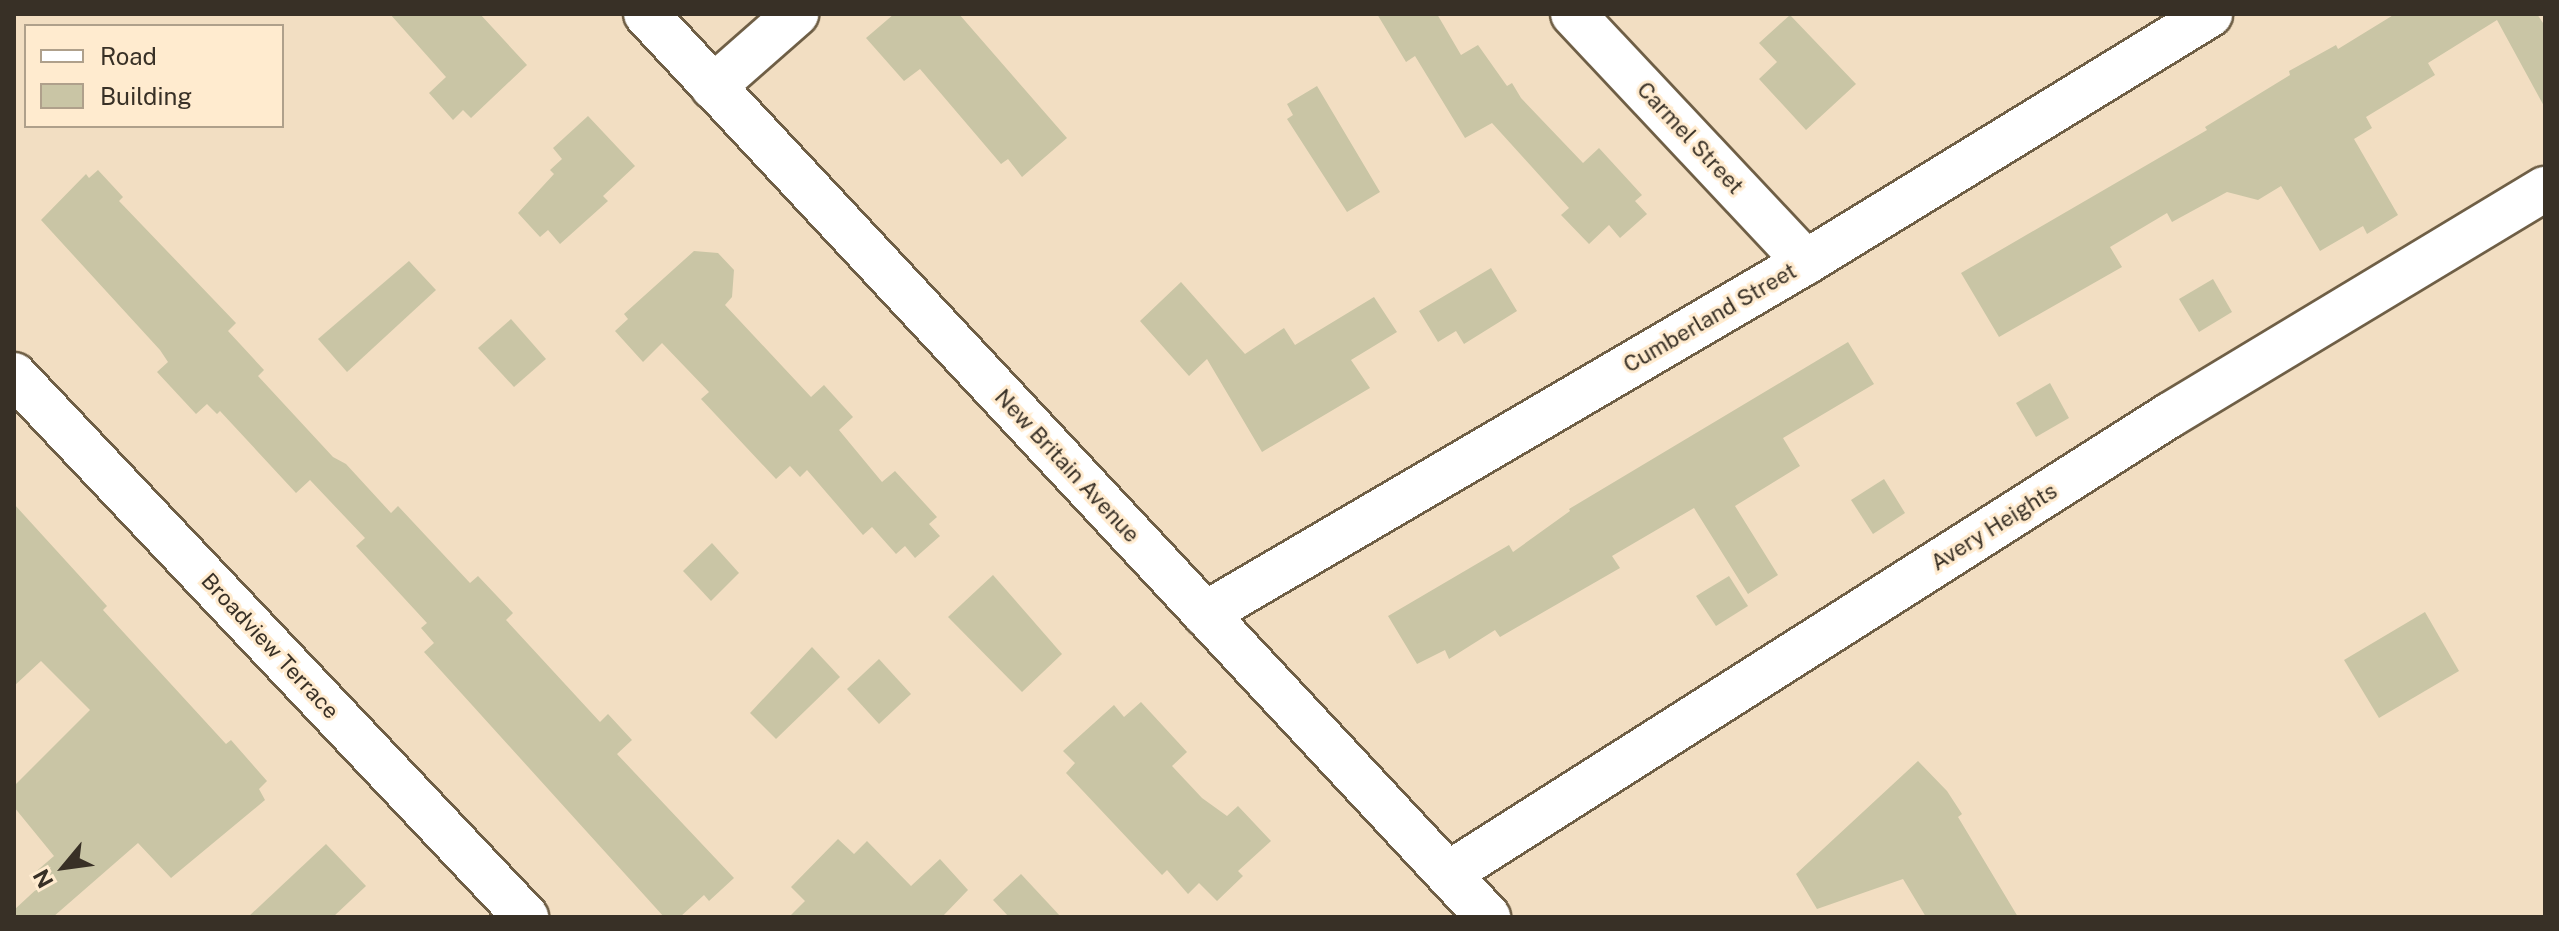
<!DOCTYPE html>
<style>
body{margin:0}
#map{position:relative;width:2559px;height:931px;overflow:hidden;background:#f2dec2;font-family:"Public Sans",sans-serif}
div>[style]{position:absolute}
.building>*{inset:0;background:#c9c5a5}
.roads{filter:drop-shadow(2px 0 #6f5f46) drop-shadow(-2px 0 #6f5f46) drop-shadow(0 2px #6f5f46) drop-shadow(0 -2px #6f5f46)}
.street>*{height:44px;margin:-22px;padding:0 22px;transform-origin:22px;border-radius:22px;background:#fff}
.secondary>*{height:44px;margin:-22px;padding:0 22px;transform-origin:22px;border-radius:22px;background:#fff}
span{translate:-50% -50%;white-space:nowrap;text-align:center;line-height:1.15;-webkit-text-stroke:6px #ffebcf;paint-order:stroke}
.street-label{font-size:22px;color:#383026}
.frame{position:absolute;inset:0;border:16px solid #383026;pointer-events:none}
.legend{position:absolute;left:24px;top:24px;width:260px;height:104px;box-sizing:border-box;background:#ffebcf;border:2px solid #afa08b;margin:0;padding:10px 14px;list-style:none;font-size:24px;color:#383026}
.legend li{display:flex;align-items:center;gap:16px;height:40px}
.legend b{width:40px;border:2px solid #afa08b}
.north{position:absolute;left:24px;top:827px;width:80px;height:80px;-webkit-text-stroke:6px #ffebcf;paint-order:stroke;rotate:241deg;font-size:22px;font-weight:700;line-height:32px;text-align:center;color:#383026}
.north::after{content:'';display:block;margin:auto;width:28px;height:36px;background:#383026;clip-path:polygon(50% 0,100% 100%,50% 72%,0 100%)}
</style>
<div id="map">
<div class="building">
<i style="clip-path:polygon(390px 14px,480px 14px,527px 65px,471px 118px,463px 110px,453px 120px,429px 93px,446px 77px)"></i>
<i style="clip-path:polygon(894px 14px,959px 14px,1067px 138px,1022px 177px,1008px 159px,1001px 164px,920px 69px,904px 81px,866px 38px)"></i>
<i style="clip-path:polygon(1377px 14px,1437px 14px,1461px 55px,1478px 45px,1507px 86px,1512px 83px,1521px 98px,1583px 163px,1599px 148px,1642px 195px,1635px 201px,1647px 214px,1620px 238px,1609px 225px,1589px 244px,1561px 215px,1569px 208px,1492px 123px,1465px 138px,1415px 56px,1406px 62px)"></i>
<i style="clip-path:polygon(2395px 14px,2537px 14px,2545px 26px,2545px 108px,2497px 20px,2428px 63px,2435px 75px,2366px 117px,2372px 128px,2354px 139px,2398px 215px,2367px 234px,2363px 226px,2320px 251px,2281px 186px,2258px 200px,2227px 192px,2172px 222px,2167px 213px,2110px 247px,2122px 267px,1999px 337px,1961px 273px,2207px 130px,2205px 127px,2290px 75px,2289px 71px,2336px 45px,2338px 49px)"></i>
<i style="clip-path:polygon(1790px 15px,1856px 84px,1806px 130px,1759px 79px,1777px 62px,1759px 43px)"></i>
<i style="clip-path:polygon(1317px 86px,1380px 192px,1347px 212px,1287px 119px,1293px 115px,1287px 104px)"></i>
<i style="clip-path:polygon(588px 116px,635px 166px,603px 196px,608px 201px,560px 244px,548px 230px,540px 237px,518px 213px,554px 174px,550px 170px,562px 159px,553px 148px)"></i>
<i style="clip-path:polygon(98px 170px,123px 197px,119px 201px,236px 323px,228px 331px,264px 370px,258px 376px,333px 457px,346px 464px,391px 513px,398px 506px,470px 583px,478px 576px,513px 613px,506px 620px,600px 722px,608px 714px,632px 740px,617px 754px,734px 878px,709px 901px,704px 895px,680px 917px,664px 917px,424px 652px,434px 643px,421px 628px,427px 623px,356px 546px,365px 538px,310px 480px,296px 493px,220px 411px,217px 414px,207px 404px,196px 414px,157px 372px,168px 362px,160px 350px,41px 220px,86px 174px,89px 178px)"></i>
<i style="clip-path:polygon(694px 251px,718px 253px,734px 270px,732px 297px,725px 305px,811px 397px,824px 385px,853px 417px,839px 430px,882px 482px,895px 471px,937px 517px,929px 524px,940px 536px,915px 558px,905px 546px,896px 554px,872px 527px,863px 535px,807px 470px,800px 477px,790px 466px,776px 479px,701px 399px,709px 392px,662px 343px,643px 362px,615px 331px,628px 319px,624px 314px)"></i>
<i style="clip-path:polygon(409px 261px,436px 290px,347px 372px,318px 339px)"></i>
<i style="clip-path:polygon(1491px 268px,1517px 311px,1464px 344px,1456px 331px,1438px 342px,1419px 311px)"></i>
<i style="clip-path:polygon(2213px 279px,2232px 312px,2199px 332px,2179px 299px)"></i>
<i style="clip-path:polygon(1181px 282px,1245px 354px,1284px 328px,1295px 345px,1374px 297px,1397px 332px,1351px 360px,1370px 388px,1262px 452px,1207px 359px,1189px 376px,1140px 321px)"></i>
<i style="clip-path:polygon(511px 319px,546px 359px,514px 387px,478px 348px)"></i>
<i style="clip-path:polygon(1848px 342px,1874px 384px,1783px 438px,1800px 466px,1735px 506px,1778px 575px,1748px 594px,1694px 508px,1612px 556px,1620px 568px,1500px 637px,1495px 630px,1449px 659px,1445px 650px,1417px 664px,1388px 616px,1509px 545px,1513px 552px,1570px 511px,1569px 509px)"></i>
<i style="clip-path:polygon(2050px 383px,2069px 418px,2036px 437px,2016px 403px)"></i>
<i style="clip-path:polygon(1884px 479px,1905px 513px,1873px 534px,1851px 500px)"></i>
<i style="clip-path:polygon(14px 504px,107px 606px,103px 610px,226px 744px,231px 740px,267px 781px,259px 789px,265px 800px,171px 878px,138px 843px,53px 917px,14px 917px,14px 910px,41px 885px,32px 875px,54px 856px,14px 807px,14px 786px,90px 710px,41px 661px,14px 686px)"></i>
<i style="clip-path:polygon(712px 543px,739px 573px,711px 601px,683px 571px)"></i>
<i style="clip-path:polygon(993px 575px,1062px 654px,1022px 692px,948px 617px)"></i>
<i style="clip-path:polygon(1729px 576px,1748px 606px,1716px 626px,1696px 596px)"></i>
<i style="clip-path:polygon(2425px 612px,2459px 671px,2379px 718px,2344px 660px)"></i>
<i style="clip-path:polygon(812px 647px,840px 677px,776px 739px,750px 713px)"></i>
<i style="clip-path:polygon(879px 659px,911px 694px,879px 724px,847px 689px)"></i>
<i style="clip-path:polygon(1141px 702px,1187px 752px,1172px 766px,1202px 798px,1227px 816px,1238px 806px,1271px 841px,1238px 871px,1243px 876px,1217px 901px,1199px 883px,1188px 894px,1167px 870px,1162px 875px,1066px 773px,1075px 763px,1063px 751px,1114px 705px,1124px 717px)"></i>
<i style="clip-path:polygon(1918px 761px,1947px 791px,1962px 814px,1958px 817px,2018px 917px,1926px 917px,1903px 879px,1817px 909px,1796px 874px)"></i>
<i style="clip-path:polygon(838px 839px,854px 854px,867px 841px,911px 886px,940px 859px,968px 890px,942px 917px,789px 917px,805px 901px,791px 887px)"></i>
<i style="clip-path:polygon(326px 844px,366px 886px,333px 917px,248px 917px)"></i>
<i style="clip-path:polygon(1021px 874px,1061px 917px,1009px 917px,993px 900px)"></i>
</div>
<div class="roads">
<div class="street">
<i style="left:1573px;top:14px;width:340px;rotate:46.8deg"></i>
<i style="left:713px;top:87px;width:111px;rotate:-41.3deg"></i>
<i style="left:14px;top:375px;width:746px;rotate:46.63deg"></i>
<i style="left:1205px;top:614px;width:696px;rotate:-30.36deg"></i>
<i style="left:1806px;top:262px;width:474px;rotate:-31.5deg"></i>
<i style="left:1448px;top:874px;width:856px;rotate:-32.45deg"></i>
<i style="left:2170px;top:415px;width:438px;rotate:-31.1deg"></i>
</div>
<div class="secondary">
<i style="left:646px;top:14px;width:1235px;rotate:47deg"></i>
</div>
</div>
<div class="street-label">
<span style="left:1690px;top:138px;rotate:47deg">Carmel Street</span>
<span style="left:1710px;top:318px;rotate:-30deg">Cumberland Street</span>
<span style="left:1067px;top:466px;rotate:47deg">New Britain Avenue</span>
<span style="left:1994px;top:527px;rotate:-32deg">Avery Heights</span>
<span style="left:270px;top:646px;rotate:47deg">Broadview Terrace</span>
</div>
<div class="frame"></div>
<ul class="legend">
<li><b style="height:10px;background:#fff"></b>Road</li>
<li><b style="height:22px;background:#c9c5a5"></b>Building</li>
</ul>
<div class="north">N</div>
</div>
